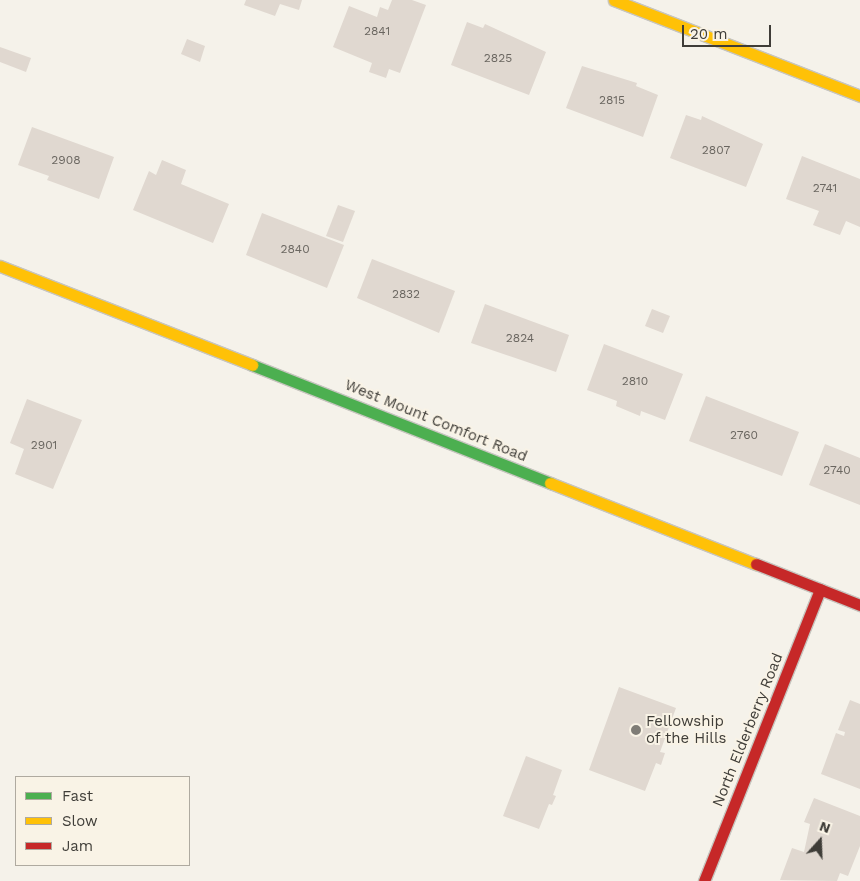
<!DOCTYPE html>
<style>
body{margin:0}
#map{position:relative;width:860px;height:881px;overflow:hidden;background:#f5f2ea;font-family:"Work Sans",sans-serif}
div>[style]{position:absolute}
.building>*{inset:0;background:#e0d8d0}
.roads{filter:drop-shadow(1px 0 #c7c5bf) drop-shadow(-1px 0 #c7c5bf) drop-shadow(0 1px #c7c5bf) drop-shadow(0 -1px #c7c5bf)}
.fast>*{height:11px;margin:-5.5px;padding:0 5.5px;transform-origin:5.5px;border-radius:5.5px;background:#4caf50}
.slow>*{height:11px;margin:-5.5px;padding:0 5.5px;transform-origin:5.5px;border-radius:5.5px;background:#ffc107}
.jam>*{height:11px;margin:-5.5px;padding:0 5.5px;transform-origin:5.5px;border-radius:5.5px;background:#c62828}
.dots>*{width:14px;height:14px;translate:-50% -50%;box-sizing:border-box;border:2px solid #f9f3e6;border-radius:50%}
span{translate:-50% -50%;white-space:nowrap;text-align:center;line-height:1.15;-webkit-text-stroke:4px #f9f3e6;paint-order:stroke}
.number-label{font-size:12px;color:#6a6660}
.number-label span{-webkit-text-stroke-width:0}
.street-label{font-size:15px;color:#3f3d38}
.poi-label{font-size:15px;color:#3f3d38}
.left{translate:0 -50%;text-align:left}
.legend{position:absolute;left:15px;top:776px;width:175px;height:90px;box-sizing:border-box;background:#f9f3e6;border:1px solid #afaaa0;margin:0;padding:6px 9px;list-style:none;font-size:15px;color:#3f3d38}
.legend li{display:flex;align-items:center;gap:10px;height:25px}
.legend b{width:25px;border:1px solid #afaaa0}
.north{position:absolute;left:795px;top:816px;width:50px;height:50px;-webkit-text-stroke:4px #f9f3e6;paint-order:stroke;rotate:20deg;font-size:14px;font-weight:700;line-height:20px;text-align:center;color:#3f3d38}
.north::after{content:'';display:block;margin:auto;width:18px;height:22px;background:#3f3d38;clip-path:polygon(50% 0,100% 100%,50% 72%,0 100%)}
.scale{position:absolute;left:682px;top:25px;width:89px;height:22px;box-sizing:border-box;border:2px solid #3f3d38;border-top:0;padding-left:6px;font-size:15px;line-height:18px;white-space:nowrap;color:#3f3d38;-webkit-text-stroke:4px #f9f3e6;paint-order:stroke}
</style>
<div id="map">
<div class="building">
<i style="clip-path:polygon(246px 0,302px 0,299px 10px,280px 4px,275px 16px,244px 5px)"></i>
<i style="clip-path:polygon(392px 0,412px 0,426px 5px,400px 73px,389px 69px,386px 78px,369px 72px,372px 63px,333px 47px,349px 6px,377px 17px,380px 7px,388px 10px)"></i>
<i style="clip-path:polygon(467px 22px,483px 28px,485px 24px,546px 52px,529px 95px,451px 65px)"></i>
<i style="clip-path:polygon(187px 39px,205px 46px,200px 62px,181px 54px)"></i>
<i style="clip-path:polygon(0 47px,31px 58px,26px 72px,0 62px)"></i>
<i style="clip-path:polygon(582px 66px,637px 83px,636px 86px,658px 95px,643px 137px,566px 108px)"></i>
<i style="clip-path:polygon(686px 115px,701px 120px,702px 116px,763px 144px,746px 187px,670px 158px)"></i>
<i style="clip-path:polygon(32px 127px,114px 157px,99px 199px,47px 180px,49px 176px,18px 165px)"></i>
<i style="clip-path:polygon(802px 156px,860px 179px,860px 227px,846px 221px,840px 235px,813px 225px,819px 211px,786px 199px)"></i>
<i style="clip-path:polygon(162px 160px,186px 170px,181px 184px,229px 204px,213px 243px,133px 210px,149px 171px,156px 175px)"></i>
<i style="clip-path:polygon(338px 205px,355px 211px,343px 242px,326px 236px)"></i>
<i style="clip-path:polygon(262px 213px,344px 245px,327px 288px,246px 255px)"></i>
<i style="clip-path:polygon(372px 259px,455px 291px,439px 333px,357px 298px)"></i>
<i style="clip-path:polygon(485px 304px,569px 335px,556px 372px,471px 343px)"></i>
<i style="clip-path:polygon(652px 309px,670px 316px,663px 333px,645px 326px)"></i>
<i style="clip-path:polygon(604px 344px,683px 374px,665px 420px,641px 411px,640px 416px,616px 406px,617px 401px,587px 390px)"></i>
<i style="clip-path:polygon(706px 396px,799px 432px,782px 476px,689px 441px)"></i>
<i style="clip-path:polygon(27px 399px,82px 420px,53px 489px,15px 474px,24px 449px,10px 443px)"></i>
<i style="clip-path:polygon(825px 444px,860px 458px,860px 505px,809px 485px)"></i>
<i style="clip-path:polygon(619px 687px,676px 708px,660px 752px,665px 753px,661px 765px,656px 763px,645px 791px,589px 770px)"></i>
<i style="clip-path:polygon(850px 700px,860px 704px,860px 789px,821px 774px,836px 733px,844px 736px,845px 732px,838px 730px)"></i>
<i style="clip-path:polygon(526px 756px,562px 770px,553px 795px,556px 796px,552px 805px,549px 804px,539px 829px,503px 816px)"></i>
<i style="clip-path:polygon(814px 798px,860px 816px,860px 846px,848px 876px,840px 873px,837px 881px,780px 880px,792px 848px,804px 852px,810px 824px,804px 822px)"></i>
</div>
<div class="roads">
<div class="fast">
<i style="left:252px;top:365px;width:321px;rotate:21.6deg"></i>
</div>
<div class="slow">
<i style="left:614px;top:0;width:264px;rotate:21.3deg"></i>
<i style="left:0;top:266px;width:271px;rotate:21.4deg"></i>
<i style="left:550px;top:483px;width:221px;rotate:21.5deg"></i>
</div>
<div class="jam">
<i style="left:756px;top:564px;width:112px;rotate:21.5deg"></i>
<i style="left:704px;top:881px;width:314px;rotate:-68.3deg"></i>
</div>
</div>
<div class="dots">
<i style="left:636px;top:730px;background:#7f7c76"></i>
</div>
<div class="number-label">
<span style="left:377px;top:32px">2841</span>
<span style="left:498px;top:59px">2825</span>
<span style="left:612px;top:101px">2815</span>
<span style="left:716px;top:151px">2807</span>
<span style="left:66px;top:161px">2908</span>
<span style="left:825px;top:189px">2741</span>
<span style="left:295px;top:250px">2840</span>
<span style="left:406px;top:295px">2832</span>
<span style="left:520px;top:339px">2824</span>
<span style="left:635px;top:382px">2810</span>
<span style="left:744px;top:436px">2760</span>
<span style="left:44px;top:446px">2901</span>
<span style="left:837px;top:471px">2740</span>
</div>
<div class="street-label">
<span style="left:436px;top:421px;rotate:22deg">West Mount Comfort Road</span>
<span style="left:748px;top:730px;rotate:-68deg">North Elderberry Road</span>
</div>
<div class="poi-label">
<span class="left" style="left:646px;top:730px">Fellowship<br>of the Hills</span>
</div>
<ul class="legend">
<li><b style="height:6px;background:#4caf50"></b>Fast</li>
<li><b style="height:6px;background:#ffc107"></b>Slow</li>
<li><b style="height:6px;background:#c62828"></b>Jam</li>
</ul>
<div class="north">N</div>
<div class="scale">20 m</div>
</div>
